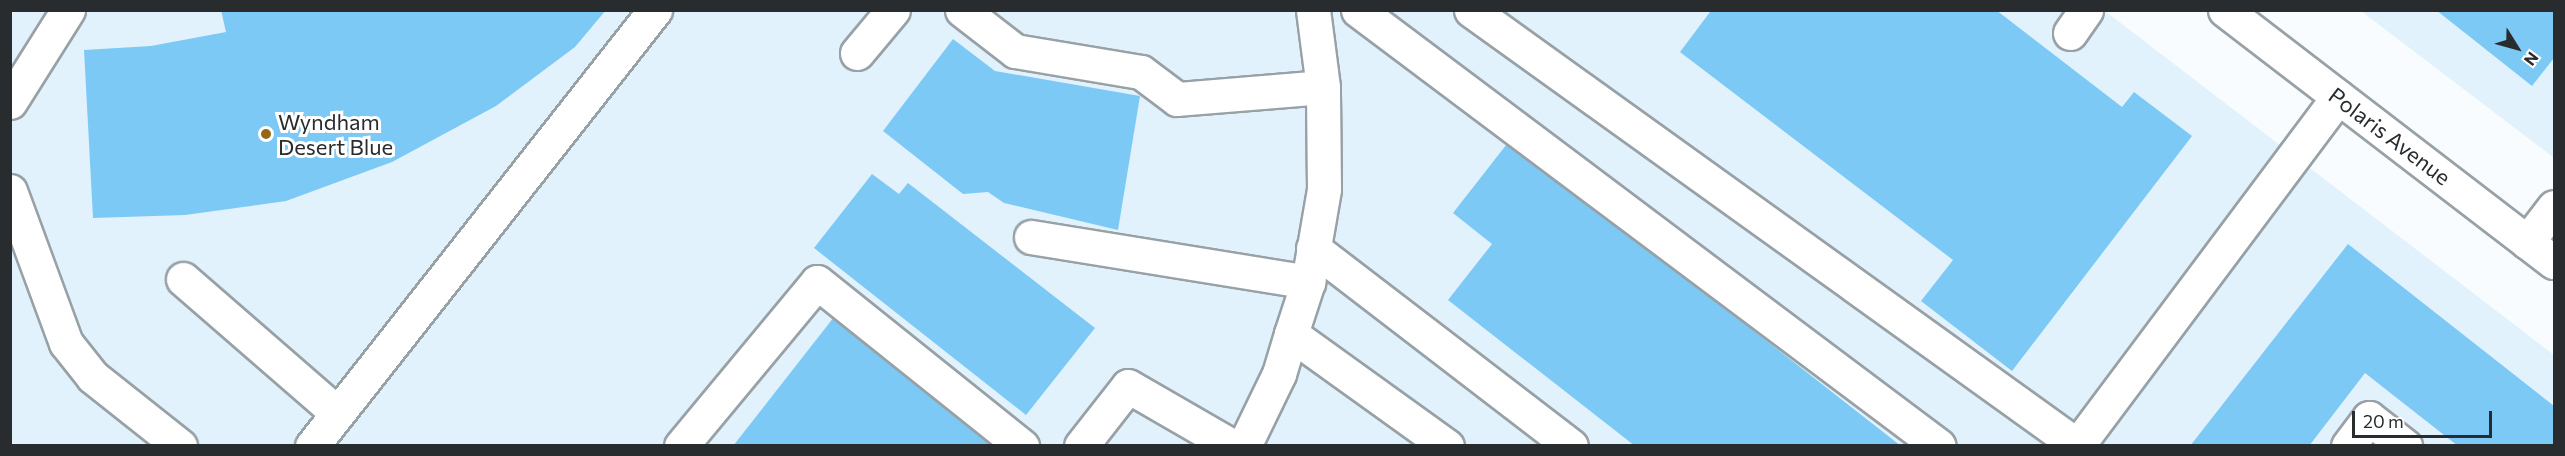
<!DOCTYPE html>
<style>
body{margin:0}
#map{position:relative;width:2565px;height:456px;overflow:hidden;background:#f8fcfe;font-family:Commissioner,sans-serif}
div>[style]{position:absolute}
.built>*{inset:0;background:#e1f2fc}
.building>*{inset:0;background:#7cc9f6}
.roads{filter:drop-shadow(2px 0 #98a1a6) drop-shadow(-2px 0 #98a1a6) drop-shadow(0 2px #98a1a6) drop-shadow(0 -2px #98a1a6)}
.minor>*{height:33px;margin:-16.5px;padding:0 16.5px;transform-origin:16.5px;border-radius:16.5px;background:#fff}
.dots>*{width:16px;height:16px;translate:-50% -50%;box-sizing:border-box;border:3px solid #fff;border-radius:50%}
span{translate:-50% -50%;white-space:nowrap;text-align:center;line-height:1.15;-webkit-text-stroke:6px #fff;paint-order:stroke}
.poi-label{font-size:22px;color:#292c2f}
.left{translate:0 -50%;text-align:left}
.street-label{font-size:22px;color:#292c2f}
.frame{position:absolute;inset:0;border:12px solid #292c2f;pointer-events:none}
.north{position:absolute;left:2487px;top:18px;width:60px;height:60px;-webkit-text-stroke:4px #fff;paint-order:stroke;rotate:127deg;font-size:16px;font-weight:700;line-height:24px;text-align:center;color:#292c2f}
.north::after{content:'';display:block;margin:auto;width:21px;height:27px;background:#292c2f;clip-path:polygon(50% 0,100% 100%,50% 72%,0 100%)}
.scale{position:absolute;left:2352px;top:411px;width:140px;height:27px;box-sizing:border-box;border:3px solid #292c2f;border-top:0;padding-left:8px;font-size:18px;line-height:21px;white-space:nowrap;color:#292c2f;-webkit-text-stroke:4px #fff;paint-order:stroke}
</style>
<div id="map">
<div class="built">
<i style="clip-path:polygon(14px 10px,2105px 11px,2554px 355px,2554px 445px,11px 445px,10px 17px)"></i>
<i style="clip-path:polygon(2361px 11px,2554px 11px,2554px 158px)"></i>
</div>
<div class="building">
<i style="clip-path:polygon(221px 10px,606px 10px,575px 47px,496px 106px,392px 162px,286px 201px,185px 215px,93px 218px,84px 50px,151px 46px,226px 32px)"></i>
<i style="clip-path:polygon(1708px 10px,1996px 10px,2122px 107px,2134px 92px,2192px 136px,2012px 371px,1921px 301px,1953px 260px,1680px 52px,1710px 12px)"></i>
<i style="clip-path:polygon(2436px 10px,2554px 10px,2554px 58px,2532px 86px)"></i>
<i style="clip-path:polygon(953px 39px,995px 71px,1140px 96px,1118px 230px,1004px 203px,988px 192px,963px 194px,883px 131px)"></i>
<i style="clip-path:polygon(1510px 140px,1901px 446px,1635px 446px,1448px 300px,1492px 244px,1453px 213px)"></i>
<i style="clip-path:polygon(872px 174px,899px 194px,908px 183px,1095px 328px,1026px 415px,814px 248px)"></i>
<i style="clip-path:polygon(2348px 244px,2554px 406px,2554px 446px,2458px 446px,2365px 373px,2309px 446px,2190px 446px)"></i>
<i style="clip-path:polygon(834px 317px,998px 446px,733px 446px)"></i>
</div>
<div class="roads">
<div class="minor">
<i style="left:962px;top:10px;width:67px;rotate:37.7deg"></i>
<i style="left:1015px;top:51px;width:128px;rotate:9.5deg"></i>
<i style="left:1141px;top:72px;width:45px;rotate:36.9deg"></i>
<i style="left:1177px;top:99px;width:146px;rotate:-4.7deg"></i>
<i style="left:1358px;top:10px;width:726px;rotate:36.89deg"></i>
<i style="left:1471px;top:10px;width:747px;rotate:35.69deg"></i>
<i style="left:2225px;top:10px;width:414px;rotate:37.5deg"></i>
<i style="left:2070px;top:33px;width:28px;rotate:-55deg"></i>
<i style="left:857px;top:53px;width:56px;rotate:-50.1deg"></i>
<i style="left:10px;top:102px;width:109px;rotate:-57.8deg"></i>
<i style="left:10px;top:191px;width:162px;rotate:69.8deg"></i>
<i style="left:66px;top:343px;width:43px;rotate:51.5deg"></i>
<i style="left:93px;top:377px;width:111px;rotate:38.4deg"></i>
<i style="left:1031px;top:237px;width:281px;rotate:9.2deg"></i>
<i style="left:2527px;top:242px;width:44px;rotate:-52.4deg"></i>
<i style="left:1313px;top:248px;width:325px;rotate:37.5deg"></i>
<i style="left:183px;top:279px;width:204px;rotate:41deg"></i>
<i style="left:1291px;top:334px;width:192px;rotate:35.7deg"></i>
<i style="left:312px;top:446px;width:555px;rotate:-51.81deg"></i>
<i style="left:681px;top:446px;width:213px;rotate:-50.3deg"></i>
<i style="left:817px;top:282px;width:263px;rotate:38.7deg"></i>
<i style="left:1081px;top:446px;width:76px;rotate:-51.9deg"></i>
<i style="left:1128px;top:386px;width:120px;rotate:30deg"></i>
<i style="left:1244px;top:446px;width:80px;rotate:-64.1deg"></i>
<i style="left:1279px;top:374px;width:42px;rotate:-73.3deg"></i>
<i style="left:1291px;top:334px;width:55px;rotate:-71.9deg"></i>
<i style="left:1308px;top:282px;width:94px;rotate:-80.2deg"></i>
<i style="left:1324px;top:189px;width:102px;rotate:-90.6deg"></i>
<i style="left:1323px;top:87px;width:78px;rotate:-97.4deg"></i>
<i style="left:2077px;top:446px;width:436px;rotate:-53.2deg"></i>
<i style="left:2348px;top:446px;width:35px;rotate:-53deg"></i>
<i style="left:2369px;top:418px;width:46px;rotate:37.9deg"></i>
</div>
</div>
<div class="dots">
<i style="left:266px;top:134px;background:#936713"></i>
</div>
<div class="poi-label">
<span class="left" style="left:278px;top:134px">Wyndham<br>Desert Blue</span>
</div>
<div class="street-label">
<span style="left:2390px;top:136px;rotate:37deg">Polaris Avenue</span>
</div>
<div class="frame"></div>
<div class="north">N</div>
<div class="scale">20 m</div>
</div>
